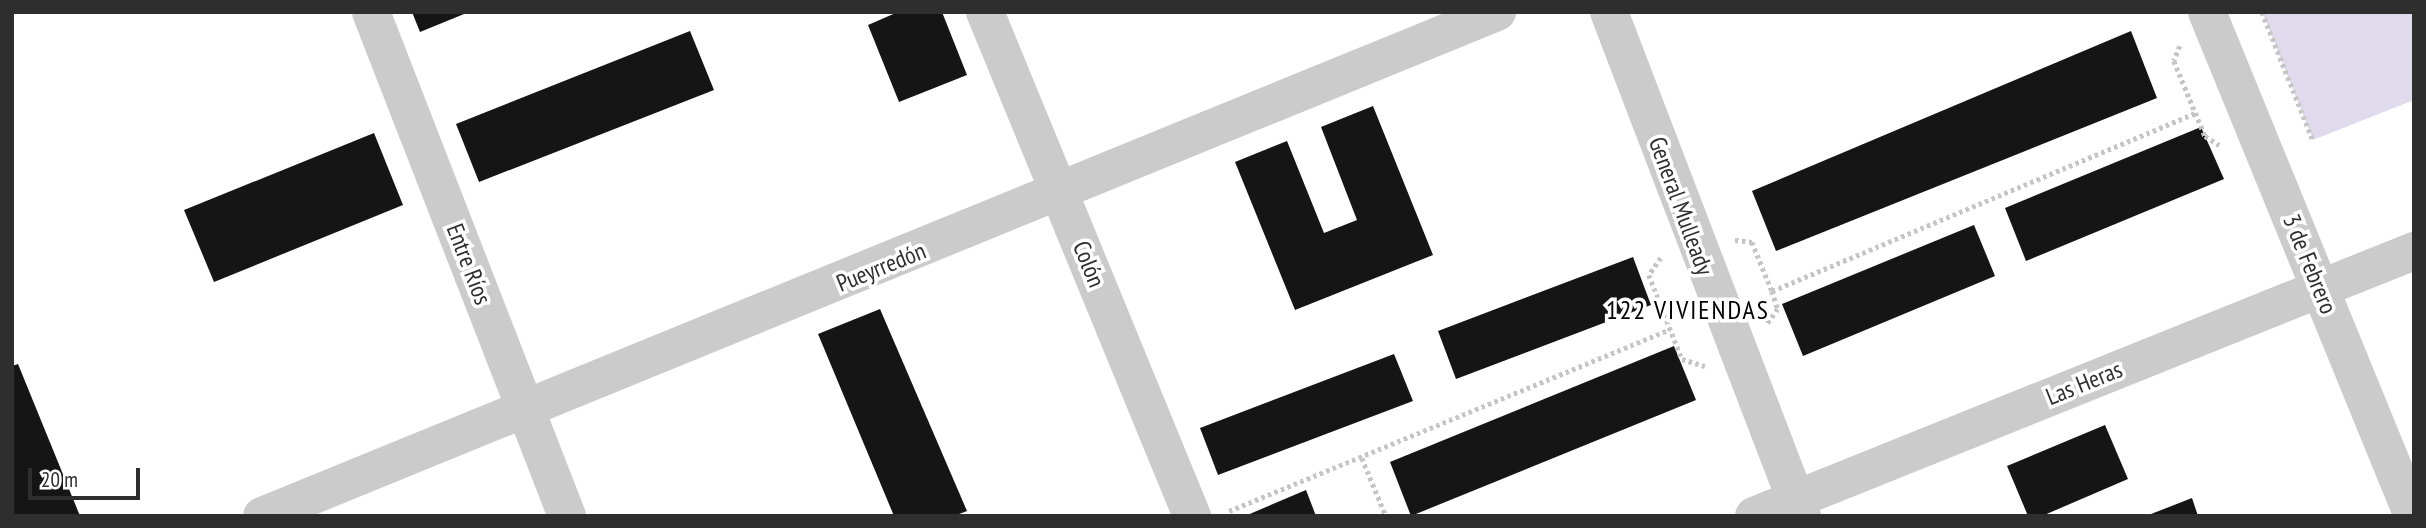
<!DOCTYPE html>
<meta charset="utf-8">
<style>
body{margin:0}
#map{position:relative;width:2426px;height:528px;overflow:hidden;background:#fff;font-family:"PT Sans Narrow",sans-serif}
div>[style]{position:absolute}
.green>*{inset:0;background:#dfdbec}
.building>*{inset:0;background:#151515}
.path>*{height:4.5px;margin-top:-2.25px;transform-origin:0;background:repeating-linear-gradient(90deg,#c5c5c5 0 3.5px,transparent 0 7px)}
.street>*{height:38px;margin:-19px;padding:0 19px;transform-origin:19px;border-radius:19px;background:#cbcbcb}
span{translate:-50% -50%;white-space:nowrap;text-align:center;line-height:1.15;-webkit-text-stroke:7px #fff;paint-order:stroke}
.street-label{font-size:24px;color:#2e2e2e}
.neighbourhood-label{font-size:26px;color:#000;letter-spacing:2px}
.frame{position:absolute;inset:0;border:14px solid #2e2e2e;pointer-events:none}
.scale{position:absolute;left:28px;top:468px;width:112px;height:32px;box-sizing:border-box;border:4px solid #2e2e2e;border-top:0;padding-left:9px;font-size:21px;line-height:24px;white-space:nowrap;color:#2e2e2e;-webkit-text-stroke:5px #fff;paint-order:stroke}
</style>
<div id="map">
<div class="green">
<i style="clip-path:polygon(2262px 12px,2414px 12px,2414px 100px,2313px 140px)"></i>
</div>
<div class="building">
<i style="clip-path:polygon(412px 12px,469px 12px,420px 32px)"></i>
<i style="clip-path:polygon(898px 12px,942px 12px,967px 75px,899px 102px,868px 25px)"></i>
<i style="clip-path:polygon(690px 31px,714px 90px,479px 182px,456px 124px)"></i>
<i style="clip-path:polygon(2131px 31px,2157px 98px,1776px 251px,1752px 191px)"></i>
<i style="clip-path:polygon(1373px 106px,1433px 255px,1295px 310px,1235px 162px,1287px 141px,1324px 233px,1357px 220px,1321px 127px)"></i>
<i style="clip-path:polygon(2201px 127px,2224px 179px,2026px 261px,2005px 208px)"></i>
<i style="clip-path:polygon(374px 133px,403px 205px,214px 282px,184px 210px)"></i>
<i style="clip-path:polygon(1974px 225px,1995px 276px,1803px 356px,1782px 304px)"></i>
<i style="clip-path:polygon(1633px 257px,1651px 305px,1456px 379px,1438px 331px)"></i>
<i style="clip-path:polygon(880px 309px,967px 511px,954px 516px,894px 516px,818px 334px)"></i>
<i style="clip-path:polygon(1674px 346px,1696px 400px,1411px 516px,1390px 462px)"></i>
<i style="clip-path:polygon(1394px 354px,1413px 401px,1218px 475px,1200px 428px)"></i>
<i style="clip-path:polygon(18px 364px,80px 516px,12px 516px,12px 366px)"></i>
<i style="clip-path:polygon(2105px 425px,2128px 479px,2042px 516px,2028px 516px,2007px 466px)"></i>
<i style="clip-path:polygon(1306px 490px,1316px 516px,1245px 516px)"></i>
<i style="clip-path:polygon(2192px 498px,2198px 516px,2146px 516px)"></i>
</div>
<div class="path">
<i style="left:2262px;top:12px;width:138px;rotate:68.3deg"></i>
<i style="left:2180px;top:46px;width:16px;rotate:112deg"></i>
<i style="left:2174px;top:61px;width:81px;rotate:67.5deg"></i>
<i style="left:2205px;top:136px;width:17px;rotate:33deg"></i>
<i style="left:1735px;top:240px;width:17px;rotate:7deg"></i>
<i style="left:1752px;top:242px;width:53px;rotate:67.8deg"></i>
<i style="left:1772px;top:291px;width:19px;rotate:72deg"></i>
<i style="left:1778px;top:309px;width:19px;rotate:126deg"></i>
<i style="left:1661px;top:258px;width:21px;rotate:125deg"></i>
<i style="left:1649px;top:275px;width:90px;rotate:68.6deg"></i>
<i style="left:1682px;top:359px;width:24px;rotate:17deg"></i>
<i style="left:1772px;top:291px;width:459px;rotate:-22.8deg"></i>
<i style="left:1362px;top:458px;width:63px;rotate:67.5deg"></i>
<i style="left:1229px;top:511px;width:477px;rotate:-22.4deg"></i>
</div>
<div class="street">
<i style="left:371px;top:12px;width:541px;rotate:68.75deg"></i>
<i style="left:985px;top:12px;width:545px;rotate:67.67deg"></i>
<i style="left:1609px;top:12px;width:540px;rotate:69.05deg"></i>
<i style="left:2207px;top:12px;width:544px;rotate:67.77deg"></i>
<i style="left:262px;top:516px;width:1334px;rotate:-22.2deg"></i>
<i style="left:1754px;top:516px;width:711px;rotate:-21.88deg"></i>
</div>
<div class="street-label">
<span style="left:1681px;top:206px;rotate:70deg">General Mulleady</span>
<span style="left:469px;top:264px;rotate:69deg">Entre Ríos</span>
<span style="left:1089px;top:264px;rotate:68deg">Colón</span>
<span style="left:2310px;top:264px;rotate:68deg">3 de Febrero</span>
<span style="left:881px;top:267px;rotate:-22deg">Pueyrredón</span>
<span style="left:2084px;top:383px;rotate:-22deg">Las Heras</span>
</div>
<div class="neighbourhood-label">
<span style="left:1688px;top:310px">122 VIVIENDAS</span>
</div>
<div class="frame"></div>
<div class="scale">20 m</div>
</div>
